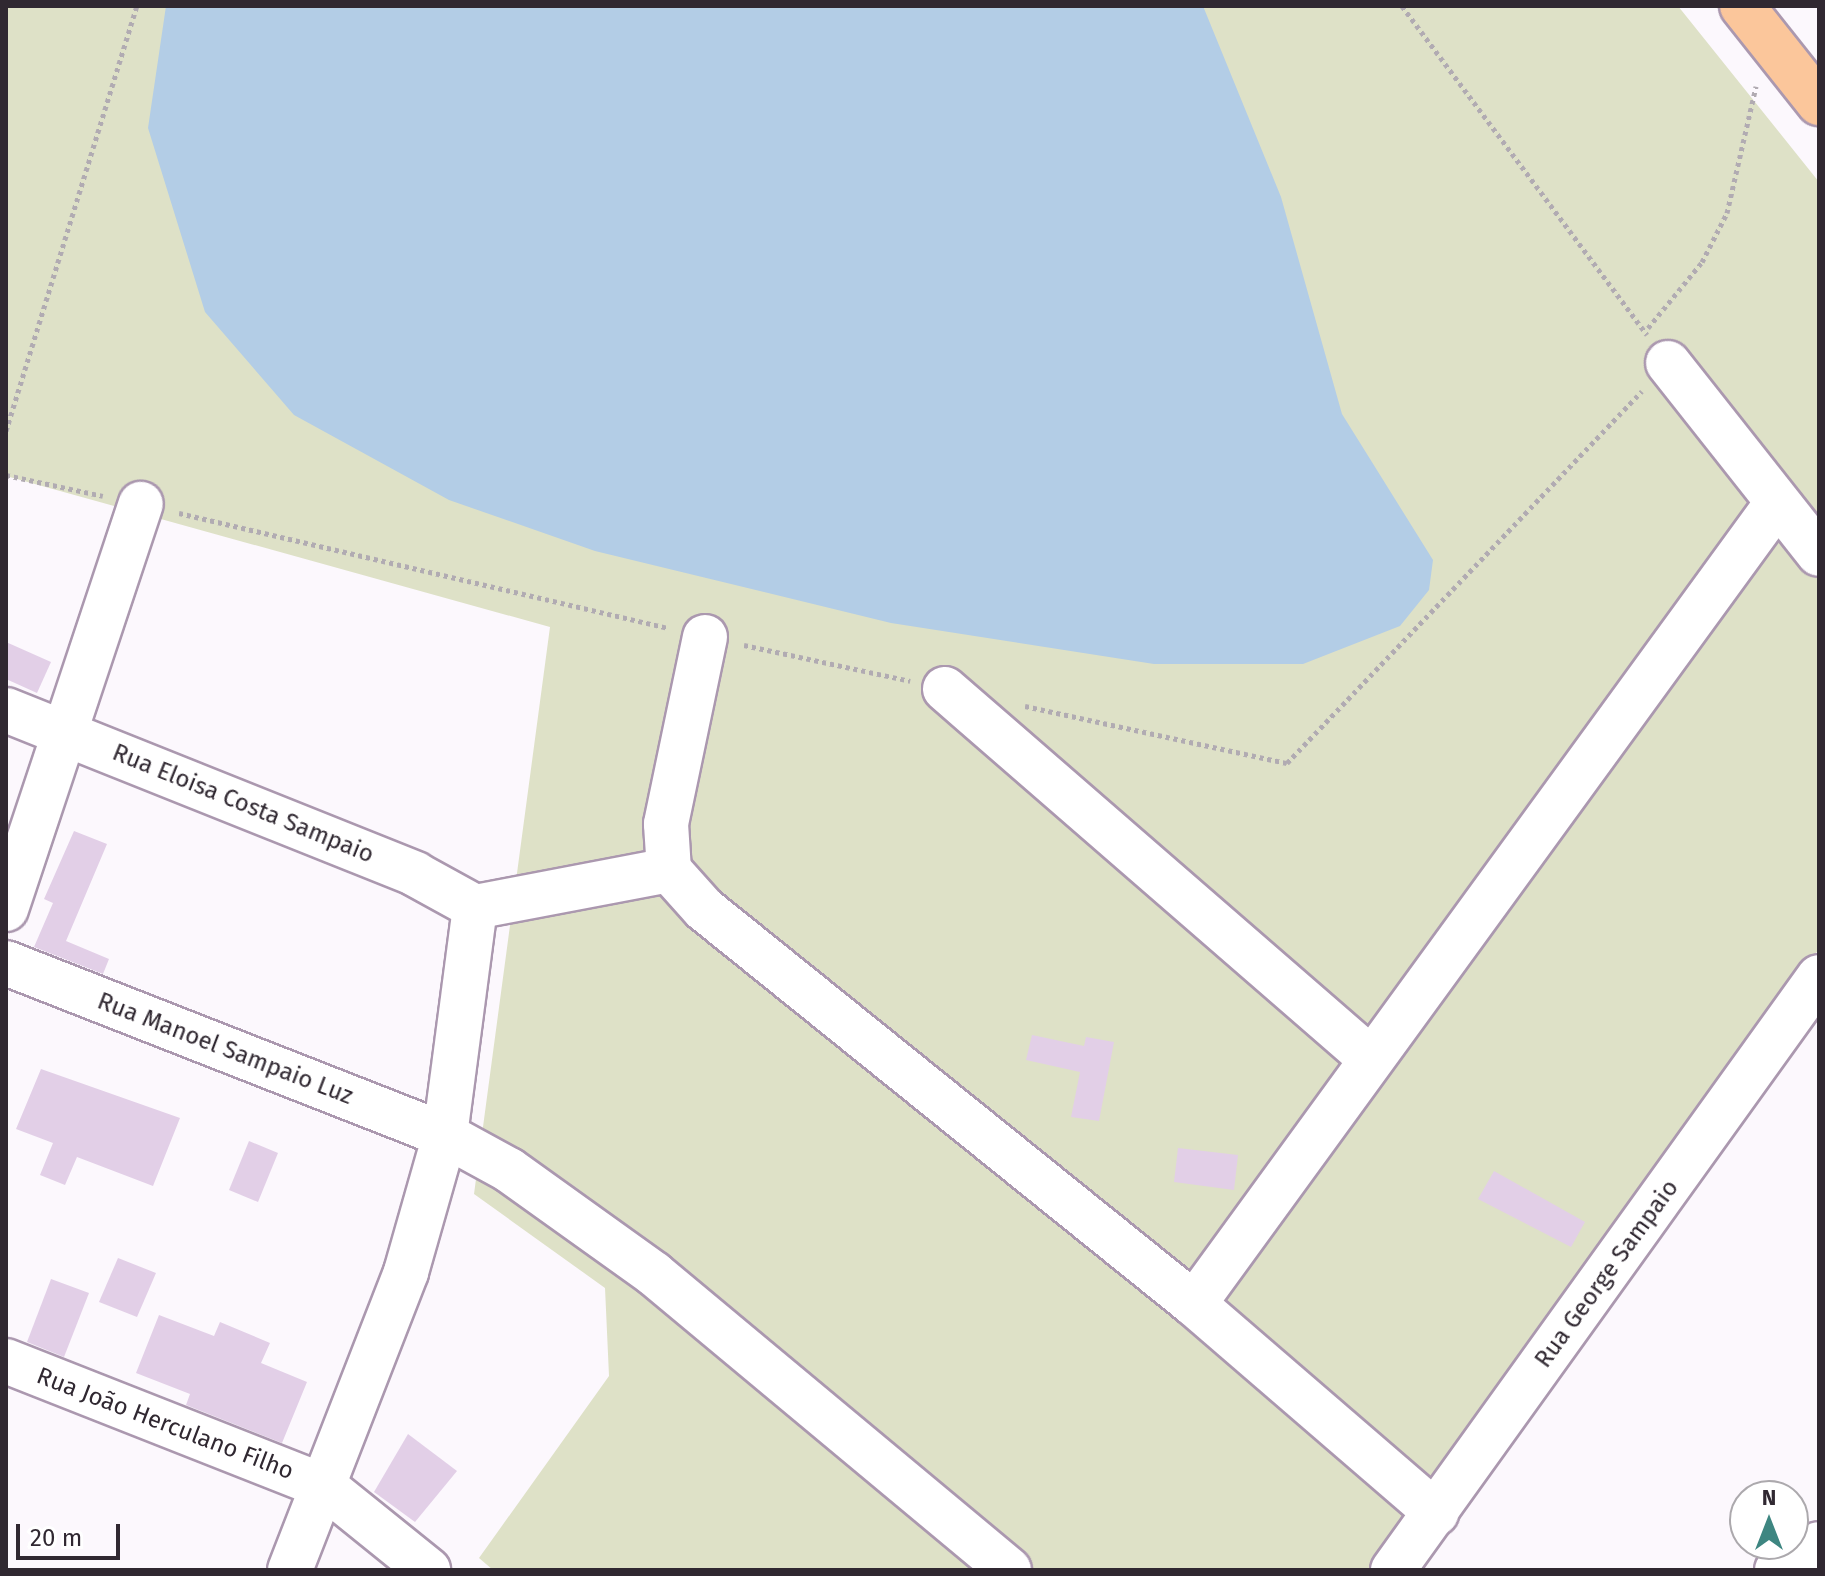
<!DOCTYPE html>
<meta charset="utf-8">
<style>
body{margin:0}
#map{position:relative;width:1825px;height:1576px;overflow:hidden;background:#fcf8fd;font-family:"Fira Sans",sans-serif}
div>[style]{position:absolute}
.green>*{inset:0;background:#dee1c7}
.water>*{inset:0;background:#b3cde6}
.building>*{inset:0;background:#e2cfe7}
.path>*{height:5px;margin-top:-2.5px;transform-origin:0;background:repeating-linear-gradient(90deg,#b1abb2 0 4px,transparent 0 8px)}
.roads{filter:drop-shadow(2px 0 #ab98af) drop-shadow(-2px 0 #ab98af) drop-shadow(0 2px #ab98af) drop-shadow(0 -2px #ab98af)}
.minor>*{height:44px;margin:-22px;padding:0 22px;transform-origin:22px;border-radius:22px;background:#fff}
.major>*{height:44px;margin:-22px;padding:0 22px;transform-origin:22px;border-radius:22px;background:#fbc69b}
span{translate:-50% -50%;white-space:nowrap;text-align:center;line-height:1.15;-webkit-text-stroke:6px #fff;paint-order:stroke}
.street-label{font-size:24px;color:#302831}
.frame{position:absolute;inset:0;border:8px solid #302831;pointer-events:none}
.north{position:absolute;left:1729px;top:1480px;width:80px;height:80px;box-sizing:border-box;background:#fff;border:2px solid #aca9ad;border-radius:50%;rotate:0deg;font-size:22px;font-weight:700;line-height:32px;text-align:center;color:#302831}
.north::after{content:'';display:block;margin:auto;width:28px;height:36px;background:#3e8681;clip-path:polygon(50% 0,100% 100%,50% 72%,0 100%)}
.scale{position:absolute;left:16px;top:1524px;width:104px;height:36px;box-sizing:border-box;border:4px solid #302831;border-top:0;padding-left:10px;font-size:24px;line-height:28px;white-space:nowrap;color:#302831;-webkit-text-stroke:6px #fff;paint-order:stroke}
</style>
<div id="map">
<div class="green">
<i style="clip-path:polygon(6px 6px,1678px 6px,1819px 182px,1819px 949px,1369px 1570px,493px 1570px,479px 1558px,609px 1376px,605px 1288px,474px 1194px,550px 627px,6px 476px)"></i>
</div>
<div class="water">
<i style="clip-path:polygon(166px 6px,1203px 6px,1281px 197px,1342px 414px,1433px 560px,1429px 590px,1400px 626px,1303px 664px,1154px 664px,891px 623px,595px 551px,449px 500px,294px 415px,205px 312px,148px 128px)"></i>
</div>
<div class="building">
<i style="clip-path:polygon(6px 642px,51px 662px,37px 693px,6px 679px)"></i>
<i style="clip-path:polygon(74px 831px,107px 844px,66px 941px,109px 959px,103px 974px,34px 947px,53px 903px,44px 899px)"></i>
<i style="clip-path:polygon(1032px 1035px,1084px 1046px,1086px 1037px,1114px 1042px,1099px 1121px,1071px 1117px,1080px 1072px,1026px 1060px)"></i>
<i style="clip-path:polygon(41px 1069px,180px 1118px,153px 1186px,77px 1157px,65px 1185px,40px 1175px,53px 1143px,16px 1129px)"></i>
<i style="clip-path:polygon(249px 1141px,278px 1153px,258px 1202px,229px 1190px)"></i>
<i style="clip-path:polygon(1178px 1148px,1238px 1155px,1234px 1190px,1174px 1182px)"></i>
<i style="clip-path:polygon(1494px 1171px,1585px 1222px,1571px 1247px,1478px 1199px)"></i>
<i style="clip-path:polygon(118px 1258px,156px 1273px,137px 1317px,99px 1302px)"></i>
<i style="clip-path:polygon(51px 1279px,89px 1293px,64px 1357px,27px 1342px)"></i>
<i style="clip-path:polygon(159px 1315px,214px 1336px,220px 1322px,270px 1343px,261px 1363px,307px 1382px,282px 1443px,186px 1405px,190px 1394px,136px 1373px)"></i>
<i style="clip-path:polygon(408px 1434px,457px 1471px,415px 1522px,374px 1492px)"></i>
</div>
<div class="path">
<i style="left:1402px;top:6px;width:410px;rotate:53.3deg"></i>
<i style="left:1648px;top:328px;width:85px;rotate:-50.7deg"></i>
<i style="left:1702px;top:262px;width:55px;rotate:-63deg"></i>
<i style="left:1727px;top:213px;width:130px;rotate:-77.1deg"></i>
<i style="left:6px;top:431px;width:445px;rotate:-72.9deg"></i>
<i style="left:6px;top:475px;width:99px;rotate:12.2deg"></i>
<i style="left:179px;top:513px;width:502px;rotate:13.23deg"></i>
<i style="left:744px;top:645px;width:170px;rotate:12.2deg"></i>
<i style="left:1025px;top:706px;width:268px;rotate:12.3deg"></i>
<i style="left:1287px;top:763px;width:514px;rotate:-46.34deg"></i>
</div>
<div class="roads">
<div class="minor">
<i style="left:1668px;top:363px;width:243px;rotate:51.7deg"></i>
<i style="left:705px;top:637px;width:191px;rotate:101.8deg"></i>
<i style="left:666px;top:824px;width:46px;rotate:86.3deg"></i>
<i style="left:669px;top:870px;width:52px;rotate:48.1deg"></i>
<i style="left:704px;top:909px;width:629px;rotate:38.87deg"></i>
<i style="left:1194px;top:1304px;width:320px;rotate:40.8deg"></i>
<i style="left:945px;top:689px;width:564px;rotate:40.98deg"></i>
<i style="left:6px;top:710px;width:441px;rotate:21.8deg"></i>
<i style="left:415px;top:874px;width:68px;rotate:28.8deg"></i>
<i style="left:475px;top:907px;width:197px;rotate:-10.8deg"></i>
<i style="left:6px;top:909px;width:427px;rotate:-71.6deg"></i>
<i style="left:6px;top:963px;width:471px;rotate:21.4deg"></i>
<i style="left:445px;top:1135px;width:73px;rotate:28.7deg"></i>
<i style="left:509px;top:1170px;width:178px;rotate:35.6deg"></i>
<i style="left:654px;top:1274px;width:462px;rotate:39.8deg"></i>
<i style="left:1194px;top:1304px;width:991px;rotate:-53.95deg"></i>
<i style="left:6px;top:1361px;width:342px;rotate:21.5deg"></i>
<i style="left:324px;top:1486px;width:134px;rotate:38.9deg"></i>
<i style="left:290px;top:1570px;width:320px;rotate:-68.7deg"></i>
<i style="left:406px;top:1272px;width:142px;rotate:-74.1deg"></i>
<i style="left:445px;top:1135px;width:230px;rotate:-82.5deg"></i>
<i style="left:1393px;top:1570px;width:730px;rotate:-54.31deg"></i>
<i style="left:1777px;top:1570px;width:49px;rotate:-31.8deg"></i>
</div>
<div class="major">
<i style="left:1742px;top:6px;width:124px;rotate:51.6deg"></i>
</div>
</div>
<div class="street-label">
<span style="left:243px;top:804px;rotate:22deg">Rua Eloisa Costa Sampaio</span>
<span style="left:225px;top:1049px;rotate:21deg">Rua Manoel Sampaio Luz</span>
<span style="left:1607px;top:1274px;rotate:-54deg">Rua George Sampaio</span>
<span style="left:165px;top:1424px;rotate:21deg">Rua João Herculano Filho</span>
</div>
<div class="frame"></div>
<div class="north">N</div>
<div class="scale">20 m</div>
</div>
